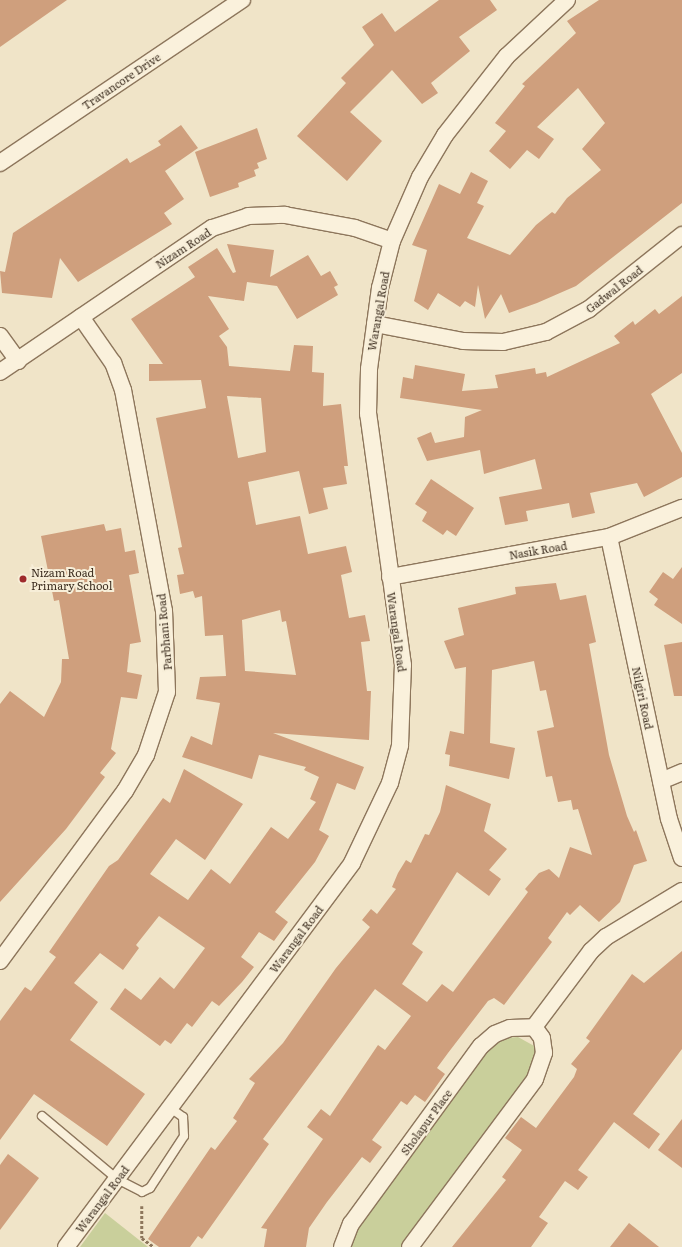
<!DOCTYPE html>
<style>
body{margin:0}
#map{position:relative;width:682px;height:1247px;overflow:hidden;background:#f0e4c8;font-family:Literata,serif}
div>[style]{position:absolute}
.green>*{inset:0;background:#c9cf9b}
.building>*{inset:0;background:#cf9f7d}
.path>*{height:2.5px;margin-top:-1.25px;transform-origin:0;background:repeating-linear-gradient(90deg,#8d765c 0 3px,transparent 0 5px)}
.roads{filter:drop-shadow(1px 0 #8d765c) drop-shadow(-1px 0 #8d765c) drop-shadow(0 1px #8d765c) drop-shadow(0 -1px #8d765c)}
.service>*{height:8px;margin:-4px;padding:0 4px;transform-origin:4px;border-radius:4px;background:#faf1dc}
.minor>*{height:16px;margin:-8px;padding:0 8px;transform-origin:8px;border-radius:8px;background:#faf1dc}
.dots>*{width:11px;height:11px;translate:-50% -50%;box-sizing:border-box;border:2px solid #f7eed8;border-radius:50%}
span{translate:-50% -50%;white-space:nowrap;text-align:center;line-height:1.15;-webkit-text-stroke:4px #f7eed8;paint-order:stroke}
.street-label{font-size:11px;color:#3d2e20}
.poi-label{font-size:11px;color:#3d2e20}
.left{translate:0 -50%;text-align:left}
</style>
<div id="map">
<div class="green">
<i style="clip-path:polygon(518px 1037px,536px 1047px,535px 1066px,406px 1247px,348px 1247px,349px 1239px,480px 1061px,495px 1044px,506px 1038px)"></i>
<i style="clip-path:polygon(105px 1213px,148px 1247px,80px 1247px)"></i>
</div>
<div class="building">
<i style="clip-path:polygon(0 0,67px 0,0 47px)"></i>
<i style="clip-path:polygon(439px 0,490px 0,497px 10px,459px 37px,470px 51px,431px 83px,438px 93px,422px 104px,392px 70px,350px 112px,382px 141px,347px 181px,297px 136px,346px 83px,341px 78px,374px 45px,362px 27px,382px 13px,395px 32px)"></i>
<i style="clip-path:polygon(599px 0,682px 0,682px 203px,576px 286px,537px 303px,509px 313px,501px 294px,485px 319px,478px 285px,475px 307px,465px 301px,460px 307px,438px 293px,428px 310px,414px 301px,427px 250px,412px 245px,439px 184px,460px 194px,471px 172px,488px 181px,477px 203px,484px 206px,467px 238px,510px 255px,536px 225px,552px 212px,555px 214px,567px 198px,601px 170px,582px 149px,605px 123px,578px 88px,537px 127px,554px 139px,539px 159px,527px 150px,510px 169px,489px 151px,506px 131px,495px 123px,525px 86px,522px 84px,576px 33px,567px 21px)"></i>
<i style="clip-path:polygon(181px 125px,198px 148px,165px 171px,184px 199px,164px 213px,172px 224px,78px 282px,60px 258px,52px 298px,2px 293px,0 271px,5px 272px,13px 233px,127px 158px,130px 163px,161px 145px,158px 141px)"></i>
<i style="clip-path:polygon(257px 128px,267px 159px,257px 163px,259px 168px,254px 170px,256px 176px,238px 183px,239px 187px,210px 197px,195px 152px)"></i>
<i style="clip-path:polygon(evenodd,227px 244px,274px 250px,270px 277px,308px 255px,321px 276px,330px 271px,338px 285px,334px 287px,338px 295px,297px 319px,277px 286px,247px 282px,244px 301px,208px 296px,229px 329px,219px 336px,227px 347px,229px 366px,290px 371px,294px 345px,313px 346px,312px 372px,324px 373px,323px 406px,341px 404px,348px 466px,344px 466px,347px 484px,323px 488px,328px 509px,309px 514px,299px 471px,248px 482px,256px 525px,300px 516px,308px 554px,346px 546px,352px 572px,341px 575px,349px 618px,365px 615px,370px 641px,361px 642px,367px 691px,371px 691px,369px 740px,273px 733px,364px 767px,355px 790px,337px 783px,319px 830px,329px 836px,315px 862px,275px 912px,288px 922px,274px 941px,259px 932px,241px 957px,254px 967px,242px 982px,219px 1006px,212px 1001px,192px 1027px,187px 1023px,171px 1044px,165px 1040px,160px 1046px,110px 1009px,125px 988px,141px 1000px,160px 977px,174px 989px,205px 948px,159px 916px,136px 945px,139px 948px,123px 970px,100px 953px,74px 983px,98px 1002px,70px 1040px,145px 1094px,107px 1146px,34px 1094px,0 1140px,0 1021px,25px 987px,31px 991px,56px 957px,49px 952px,109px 866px,118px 860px,163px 798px,170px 803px,184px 769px,243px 804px,205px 860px,176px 839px,150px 874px,188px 900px,211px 869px,230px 884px,271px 827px,288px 839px,316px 802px,310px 799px,319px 777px,304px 770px,306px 767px,259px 755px,252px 779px,182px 757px,191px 736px,212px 745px,220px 703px,196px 699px,200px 677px,226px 676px,223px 635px,205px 636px,202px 596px,195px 598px,193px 591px,180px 594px,177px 575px,184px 574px,178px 548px,182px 547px,156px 418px,206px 408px,201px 380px,149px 381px,149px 364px,163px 364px,131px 319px,195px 277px,188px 267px,217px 248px,233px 273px,236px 272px,227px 244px,227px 396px,261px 398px,266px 452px,238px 458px,227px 396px,227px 244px,280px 610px,282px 622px,286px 621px,296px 675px,245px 671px,242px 620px,280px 610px)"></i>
<i style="clip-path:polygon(682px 296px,682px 373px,651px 394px,682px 453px,682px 477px,644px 497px,637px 483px,590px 493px,595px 513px,572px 518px,569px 503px,526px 511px,528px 521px,505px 525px,499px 497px,542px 489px,535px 459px,484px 474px,480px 450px,427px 461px,417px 438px,431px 432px,435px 443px,464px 437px,465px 417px,482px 410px,400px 398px,403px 377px,413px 379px,415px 365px,465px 374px,462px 391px,498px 388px,495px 375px,535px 368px,536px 374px,546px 372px,547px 377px,620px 343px,614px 336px,633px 321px,635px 325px,655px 309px,659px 314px)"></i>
<i style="clip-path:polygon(431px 479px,474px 508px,456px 536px,447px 530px,443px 535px,422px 521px,427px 512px,415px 504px)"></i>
<i style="clip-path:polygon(104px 524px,106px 531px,121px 528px,125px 552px,135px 550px,139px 573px,129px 575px,141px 642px,130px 644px,127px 672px,142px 675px,137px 699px,121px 697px,111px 749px,116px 753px,100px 773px,105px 777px,66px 829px,0 902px,0 704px,10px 691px,44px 717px,61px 682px,62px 659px,69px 659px,59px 600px,54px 601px,41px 536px)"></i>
<i style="clip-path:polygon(682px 567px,682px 624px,654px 605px,658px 599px,649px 592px,663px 572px,673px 579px)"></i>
<i style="clip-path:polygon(556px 583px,560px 600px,586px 595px,596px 642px,589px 644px,609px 755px,627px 816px,634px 832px,636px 830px,647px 861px,634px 865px,620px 902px,599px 922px,580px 905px,570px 915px,567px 912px,548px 938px,552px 942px,504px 1005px,494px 998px,488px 1001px,448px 1053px,437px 1068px,445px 1074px,425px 1102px,415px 1095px,407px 1105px,401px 1101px,372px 1140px,382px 1147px,370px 1163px,362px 1157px,327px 1202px,309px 1228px,306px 1247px,264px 1247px,267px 1229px,261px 1228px,323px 1139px,307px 1127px,321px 1109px,330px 1116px,378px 1045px,385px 1050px,411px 1016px,375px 989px,263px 1139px,269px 1144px,202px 1239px,198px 1236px,190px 1247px,159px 1247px,148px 1239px,211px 1147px,215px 1150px,237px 1121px,233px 1118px,255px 1083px,249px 1079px,283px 1043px,336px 968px,370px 927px,362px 920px,371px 909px,377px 914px,396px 889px,392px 887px,398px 873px,406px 860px,411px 863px,425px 834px,429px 835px,440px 812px,446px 785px,491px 804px,484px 831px,507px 849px,489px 870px,501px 879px,489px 896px,457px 872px,412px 944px,423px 952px,402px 984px,427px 1002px,442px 984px,453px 992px,528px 892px,525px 889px,539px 873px,549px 869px,559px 878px,570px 847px,592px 855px,578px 809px,573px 810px,571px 800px,558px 802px,552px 776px,546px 777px,537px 731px,554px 727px,546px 690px,540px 691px,534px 661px,492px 670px,490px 743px,515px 748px,509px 779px,449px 766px,450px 755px,445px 754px,450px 731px,464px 734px,466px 667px,455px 669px,444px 641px,464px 635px,458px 608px,516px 594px,515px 587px)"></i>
<i style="clip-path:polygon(682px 642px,682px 696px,674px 696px,664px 645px)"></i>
<i style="clip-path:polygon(682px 951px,682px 1049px,633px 1114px,660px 1134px,649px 1149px,614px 1122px,578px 1170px,588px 1177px,578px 1190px,565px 1181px,539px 1217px,548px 1223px,531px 1247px,452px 1247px,506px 1180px,502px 1177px,522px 1150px,505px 1138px,521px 1117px,536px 1128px,574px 1077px,577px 1069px,571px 1064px,590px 1041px,586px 1038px,632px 974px,644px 983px)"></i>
<i style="clip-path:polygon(682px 1119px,682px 1168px,658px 1150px)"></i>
<i style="clip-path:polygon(8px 1154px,39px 1178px,0 1230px,0 1165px)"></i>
<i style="clip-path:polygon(629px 1223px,659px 1247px,610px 1247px)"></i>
</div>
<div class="path">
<i style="left:142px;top:1206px;width:32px;rotate:90deg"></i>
<i style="left:142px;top:1238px;width:15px;rotate:37deg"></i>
</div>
<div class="roads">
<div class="service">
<i style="left:42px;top:1116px;width:98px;rotate:40deg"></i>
<i style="left:117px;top:1179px;width:28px;rotate:27deg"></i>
<i style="left:142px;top:1192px;width:9px;rotate:-27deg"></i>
<i style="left:150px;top:1188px;width:62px;rotate:-56.8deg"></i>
<i style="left:184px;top:1136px;width:19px;rotate:-93deg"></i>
<i style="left:183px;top:1117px;width:16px;rotate:-145deg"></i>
</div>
<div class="minor">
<i style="left:0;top:163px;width:292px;rotate:-34deg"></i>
<i style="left:375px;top:324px;width:90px;rotate:10.9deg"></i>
<i style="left:463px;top:341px;width:40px;rotate:1.4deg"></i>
<i style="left:503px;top:342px;width:44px;rotate:-13.1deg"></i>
<i style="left:546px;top:332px;width:49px;rotate:-28.1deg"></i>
<i style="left:589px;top:309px;width:119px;rotate:-38.5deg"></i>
<i style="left:0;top:336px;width:31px;rotate:54deg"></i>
<i style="left:0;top:372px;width:256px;rotate:-34.2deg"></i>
<i style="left:212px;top:228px;width:38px;rotate:-18deg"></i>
<i style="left:248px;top:216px;width:37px;rotate:-2deg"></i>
<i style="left:285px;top:215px;width:71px;rotate:10.5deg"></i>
<i style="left:355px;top:228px;width:39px;rotate:19deg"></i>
<i style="left:609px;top:537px;width:288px;rotate:78deg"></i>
<i style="left:669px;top:819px;width:41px;rotate:71.6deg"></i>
<i style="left:390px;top:577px;width:223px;rotate:-10.4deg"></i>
<i style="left:609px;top:537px;width:79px;rotate:-21.7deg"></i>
<i style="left:661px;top:781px;width:23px;rotate:-23deg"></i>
<i style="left:0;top:961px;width:211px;rotate:-53.7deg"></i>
<i style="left:125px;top:791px;width:42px;rotate:-59.7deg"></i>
<i style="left:146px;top:755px;width:66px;rotate:-71.6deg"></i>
<i style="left:167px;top:692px;width:81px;rotate:-92.1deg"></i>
<i style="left:164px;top:611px;width:225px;rotate:-100.5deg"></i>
<i style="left:123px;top:390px;width:29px;rotate:-110deg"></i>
<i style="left:113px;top:363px;width:56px;rotate:-124.8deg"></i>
<i style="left:534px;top:1027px;width:95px;rotate:-53.1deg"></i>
<i style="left:591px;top:951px;width:21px;rotate:-43deg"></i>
<i style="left:606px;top:937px;width:89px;rotate:-31.2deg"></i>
<i style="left:66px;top:1247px;width:479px;rotate:-53.3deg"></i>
<i style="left:352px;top:863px;width:89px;rotate:-64.6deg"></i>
<i style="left:390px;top:783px;width:39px;rotate:-75deg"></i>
<i style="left:400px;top:745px;width:80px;rotate:-87.9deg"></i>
<i style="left:403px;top:665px;width:253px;rotate:-97.9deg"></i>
<i style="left:368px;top:414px;width:45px;rotate:-88.7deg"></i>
<i style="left:369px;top:369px;width:82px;rotate:-82.3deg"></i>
<i style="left:380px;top:288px;width:49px;rotate:-75.7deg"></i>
<i style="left:392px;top:241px;width:70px;rotate:-66.4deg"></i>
<i style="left:420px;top:177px;width:49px;rotate:-59.2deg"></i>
<i style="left:445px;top:135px;width:100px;rotate:-51.9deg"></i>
<i style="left:507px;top:56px;width:82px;rotate:-43deg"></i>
<i style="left:342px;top:1247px;width:25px;rotate:-69deg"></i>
<i style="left:351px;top:1224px;width:220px;rotate:-53.9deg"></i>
<i style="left:481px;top:1046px;width:18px;rotate:-41deg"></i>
<i style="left:495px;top:1034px;width:16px;rotate:-22deg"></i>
<i style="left:510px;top:1028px;width:24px;rotate:-2deg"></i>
<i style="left:410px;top:1247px;width:209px;rotate:-53.3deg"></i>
<i style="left:535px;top:1079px;width:28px;rotate:-71deg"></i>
<i style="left:544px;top:1053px;width:15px;rotate:-98deg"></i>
<i style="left:542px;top:1038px;width:14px;rotate:-126deg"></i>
</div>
</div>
<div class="dots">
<i style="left:23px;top:579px;background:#9e2a2b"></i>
</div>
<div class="street-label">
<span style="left:121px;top:81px;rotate:-34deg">Travancore Drive</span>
<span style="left:183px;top:248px;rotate:-33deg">Nizam Road</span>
<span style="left:614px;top:289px;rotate:-38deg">Gadwal Road</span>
<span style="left:378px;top:311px;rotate:-80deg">Warangal Road</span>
<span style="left:538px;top:550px;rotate:-10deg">Nasik Road</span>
<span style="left:164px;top:632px;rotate:-95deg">Parbhani Road</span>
<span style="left:397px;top:632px;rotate:82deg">Warangal Road</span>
<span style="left:643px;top:698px;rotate:78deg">Nilgiri Road</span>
<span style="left:296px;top:939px;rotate:-53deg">Warangal Road</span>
<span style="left:426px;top:1122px;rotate:-54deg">Sholapur Place</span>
<span style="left:102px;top:1199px;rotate:-53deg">Warangal Road</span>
</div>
<div class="poi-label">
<span class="left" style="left:31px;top:579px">Nizam Road<br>Primary School</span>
</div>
</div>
